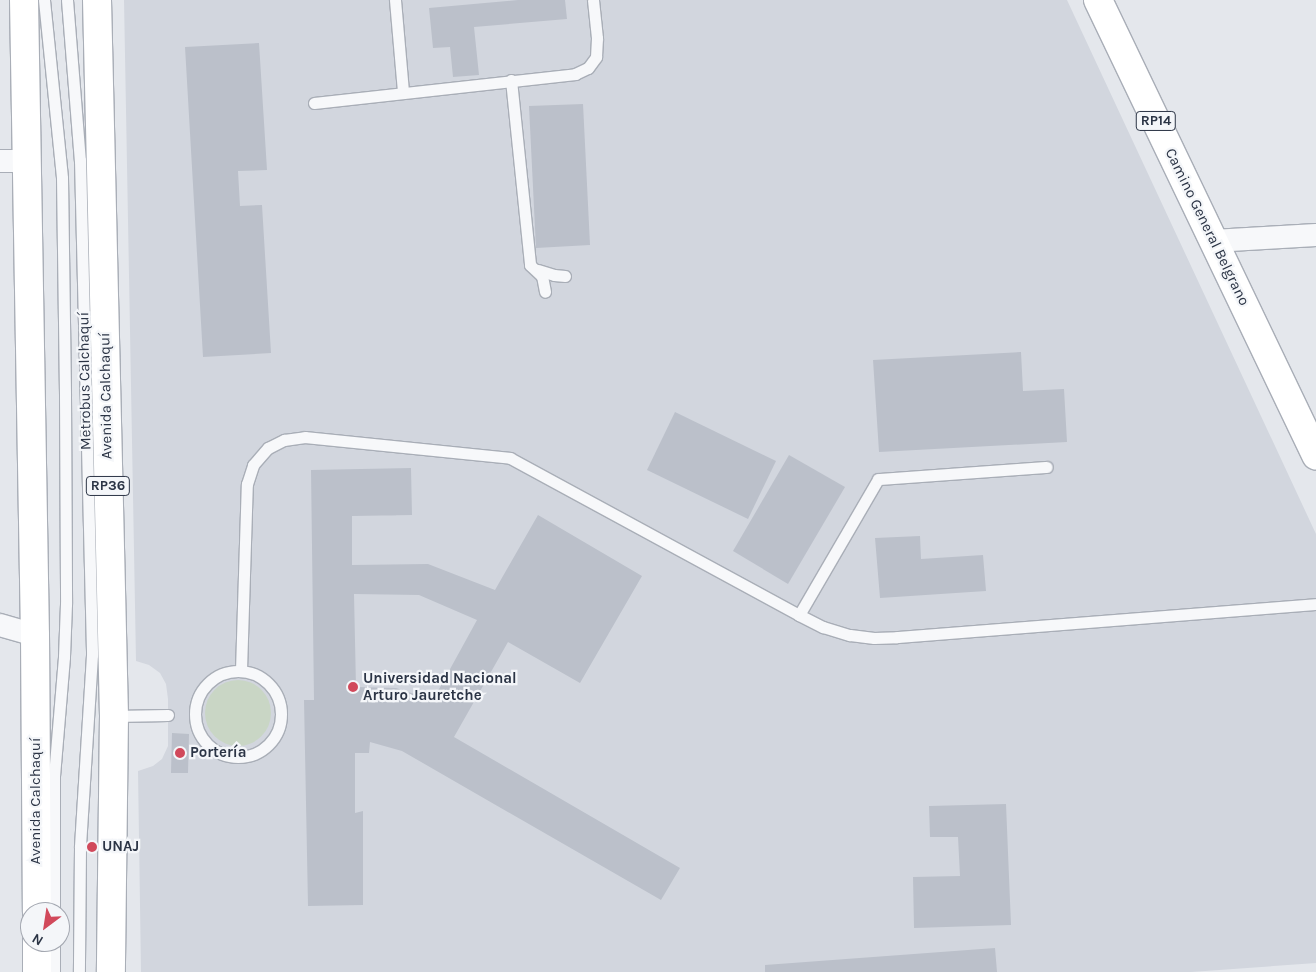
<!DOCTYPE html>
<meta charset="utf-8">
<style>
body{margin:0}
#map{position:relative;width:1316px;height:972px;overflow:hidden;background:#e4e7ec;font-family:Karla,sans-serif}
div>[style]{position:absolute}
.built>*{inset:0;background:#d2d6de}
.green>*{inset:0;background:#c9d6c5}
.round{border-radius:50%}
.building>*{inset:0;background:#bbc0ca}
.roads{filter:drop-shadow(1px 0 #a9aeb7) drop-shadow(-1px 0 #a9aeb7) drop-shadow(0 1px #a9aeb7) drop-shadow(0 -1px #a9aeb7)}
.lane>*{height:11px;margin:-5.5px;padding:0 5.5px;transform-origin:5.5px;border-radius:5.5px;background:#f7f8fa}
.lane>.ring{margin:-5.5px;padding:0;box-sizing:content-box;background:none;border:11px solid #f7f8fa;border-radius:50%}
.street>*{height:22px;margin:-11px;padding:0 11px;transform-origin:11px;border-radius:11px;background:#f7f8fa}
.primary>*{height:28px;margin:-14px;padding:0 14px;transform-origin:14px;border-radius:14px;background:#fff}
.dots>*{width:14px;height:14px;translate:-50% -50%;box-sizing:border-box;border:2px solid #f4f6f9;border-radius:50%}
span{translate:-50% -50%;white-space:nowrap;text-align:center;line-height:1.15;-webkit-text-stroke:4.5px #f4f6f9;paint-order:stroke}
.shield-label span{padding:1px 4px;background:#f4f6f9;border:1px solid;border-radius:4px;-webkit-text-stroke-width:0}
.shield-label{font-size:14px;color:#2b3445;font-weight:700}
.street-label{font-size:15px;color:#2b3445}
.poi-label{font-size:15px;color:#2b3445;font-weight:700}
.left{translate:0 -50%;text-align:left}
.north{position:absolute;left:20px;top:902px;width:50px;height:50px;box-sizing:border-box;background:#f4f6f9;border:1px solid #a4a8b1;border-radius:50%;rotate:211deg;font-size:14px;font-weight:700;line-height:20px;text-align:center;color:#2b3445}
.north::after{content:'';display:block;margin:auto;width:18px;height:22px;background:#d1495b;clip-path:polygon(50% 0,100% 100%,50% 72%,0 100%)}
</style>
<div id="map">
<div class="built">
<i style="clip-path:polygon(124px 0,1067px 0,1316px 534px,1316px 963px,1191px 972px,141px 972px,138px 771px,153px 766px,162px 759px,168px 746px,168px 699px,166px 684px,160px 673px,149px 665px,136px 661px)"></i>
</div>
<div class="green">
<i class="round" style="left:205px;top:680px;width:66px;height:66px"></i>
</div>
<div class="building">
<i style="clip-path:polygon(518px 0,565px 0,567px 19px,474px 27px,479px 75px,453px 77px,450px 47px,433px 48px,429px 8px)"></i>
<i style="clip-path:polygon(259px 43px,267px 170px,238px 171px,240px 206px,262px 205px,271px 353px,203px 357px,185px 47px)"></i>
<i style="clip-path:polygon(583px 104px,590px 245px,536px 248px,529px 106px)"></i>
<i style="clip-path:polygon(1021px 352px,1023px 391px,1064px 389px,1067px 442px,879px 452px,873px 360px)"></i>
<i style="clip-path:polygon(675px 412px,776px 461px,748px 519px,647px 470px)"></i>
<i style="clip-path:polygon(789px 455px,845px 487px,788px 584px,733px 551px)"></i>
<i style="clip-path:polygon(evenodd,411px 468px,412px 515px,352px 516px,352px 565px,428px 564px,495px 590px,538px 515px,642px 576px,580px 683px,508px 642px,454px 737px,680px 868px,661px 900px,402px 751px,370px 742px,369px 753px,355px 753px,355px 813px,363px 811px,363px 905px,308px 906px,304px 700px,314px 700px,311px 470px,411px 468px,354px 594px,419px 595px,477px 620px,433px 700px,396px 688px,356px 687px,354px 594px)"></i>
<i style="clip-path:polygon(920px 536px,921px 559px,983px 555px,986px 591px,880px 598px,875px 538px)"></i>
<i style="clip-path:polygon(172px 733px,189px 734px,188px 773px,171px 773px)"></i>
<i style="clip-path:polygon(1006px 804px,1011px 925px,914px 928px,913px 877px,960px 876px,958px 837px,930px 837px,929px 806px)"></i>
<i style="clip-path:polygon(995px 948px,997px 972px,765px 972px,765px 965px)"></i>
</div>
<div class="roads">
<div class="lane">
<i style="left:44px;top:0;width:179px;rotate:84.2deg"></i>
<i style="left:62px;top:178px;width:218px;rotate:89.2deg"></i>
<i style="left:65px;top:396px;width:208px;rotate:89.7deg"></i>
<i style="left:66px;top:604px;width:53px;rotate:92.2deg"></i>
<i style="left:64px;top:657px;width:120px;rotate:94.8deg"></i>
<i style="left:54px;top:777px;width:135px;rotate:90deg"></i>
<i style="left:67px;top:0;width:161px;rotate:85.4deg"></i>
<i style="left:80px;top:160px;width:495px;rotate:88.6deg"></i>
<i style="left:92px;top:655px;width:193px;rotate:93.6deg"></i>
<i style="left:80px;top:848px;width:124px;rotate:90.5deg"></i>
<i style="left:395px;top:0;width:92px;rotate:85deg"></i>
<i style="left:511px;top:80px;width:186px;rotate:84.1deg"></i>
<i style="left:530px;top:265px;width:16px;rotate:43deg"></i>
<i style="left:542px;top:276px;width:16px;rotate:79deg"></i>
<i style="left:314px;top:103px;width:263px;rotate:-6.3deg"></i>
<i style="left:575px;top:74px;width:14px;rotate:-25deg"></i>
<i style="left:588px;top:68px;width:14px;rotate:-54deg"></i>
<i style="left:596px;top:57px;width:19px;rotate:-87deg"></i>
<i style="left:597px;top:38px;width:38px;rotate:-96deg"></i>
<i style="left:538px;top:270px;width:17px;rotate:17deg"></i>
<i style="left:554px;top:275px;width:11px;rotate:5deg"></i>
<i style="left:799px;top:615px;width:157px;rotate:-59.8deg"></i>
<i style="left:878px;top:479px;width:169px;rotate:-4.1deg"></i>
<i style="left:241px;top:670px;width:186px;rotate:-88.2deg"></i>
<i style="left:247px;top:484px;width:20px;rotate:-72deg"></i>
<i style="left:253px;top:465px;width:23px;rotate:-49deg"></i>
<i style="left:268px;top:448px;width:18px;rotate:-27deg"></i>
<i style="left:284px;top:440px;width:21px;rotate:-8deg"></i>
<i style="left:305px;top:437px;width:206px;rotate:5.8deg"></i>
<i style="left:510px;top:458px;width:329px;rotate:28.5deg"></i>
<i style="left:799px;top:615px;width:27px;rotate:27deg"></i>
<i style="left:823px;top:627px;width:28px;rotate:17deg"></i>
<i style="left:850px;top:635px;width:24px;rotate:7deg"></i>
<i style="left:874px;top:638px;width:23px;rotate:-2deg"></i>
<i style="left:897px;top:637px;width:420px;rotate:-4.5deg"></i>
<i class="ring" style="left:195px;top:671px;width:75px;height:75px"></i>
<i style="left:114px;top:716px;width:54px;rotate:-1.1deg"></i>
<i style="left:54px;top:972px;width:30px;rotate:-90deg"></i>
</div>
<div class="street">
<i style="left:0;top:161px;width:26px"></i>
<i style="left:1213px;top:241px;width:103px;rotate:-3.3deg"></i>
<i style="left:0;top:625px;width:36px;rotate:16deg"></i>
</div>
<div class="primary">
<i style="left:24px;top:0;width:635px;rotate:89.01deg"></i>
<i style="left:35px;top:635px;width:277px;rotate:89.6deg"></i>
<i style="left:97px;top:0;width:716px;rotate:88.64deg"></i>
<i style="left:114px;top:716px;width:256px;rotate:90.7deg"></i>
<i style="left:1098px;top:0;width:505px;rotate:64.4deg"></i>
<i style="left:37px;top:942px;width:30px;rotate:90deg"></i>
</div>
</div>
<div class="dots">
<i style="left:353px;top:687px;background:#d1495b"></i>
<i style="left:180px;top:753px;background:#d1495b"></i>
<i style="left:92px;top:847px;background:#d1495b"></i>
</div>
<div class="shield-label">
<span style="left:1156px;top:121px">RP14</span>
<span style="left:108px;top:486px">RP36</span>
</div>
<div class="street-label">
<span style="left:1207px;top:227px;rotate:64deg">Camino General Belgrano</span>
<span style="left:85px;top:381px;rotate:-91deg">Metrobus Calchaquí</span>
<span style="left:106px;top:396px;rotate:-91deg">Avenida Calchaquí</span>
<span style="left:36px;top:801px;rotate:-90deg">Avenida Calchaquí</span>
</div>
<div class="poi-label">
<span class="left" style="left:363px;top:687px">Universidad Nacional<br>Arturo Jauretche</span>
<span class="left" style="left:190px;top:753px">Portería</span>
<span class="left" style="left:102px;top:847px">UNAJ</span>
</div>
<div class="north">N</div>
</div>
